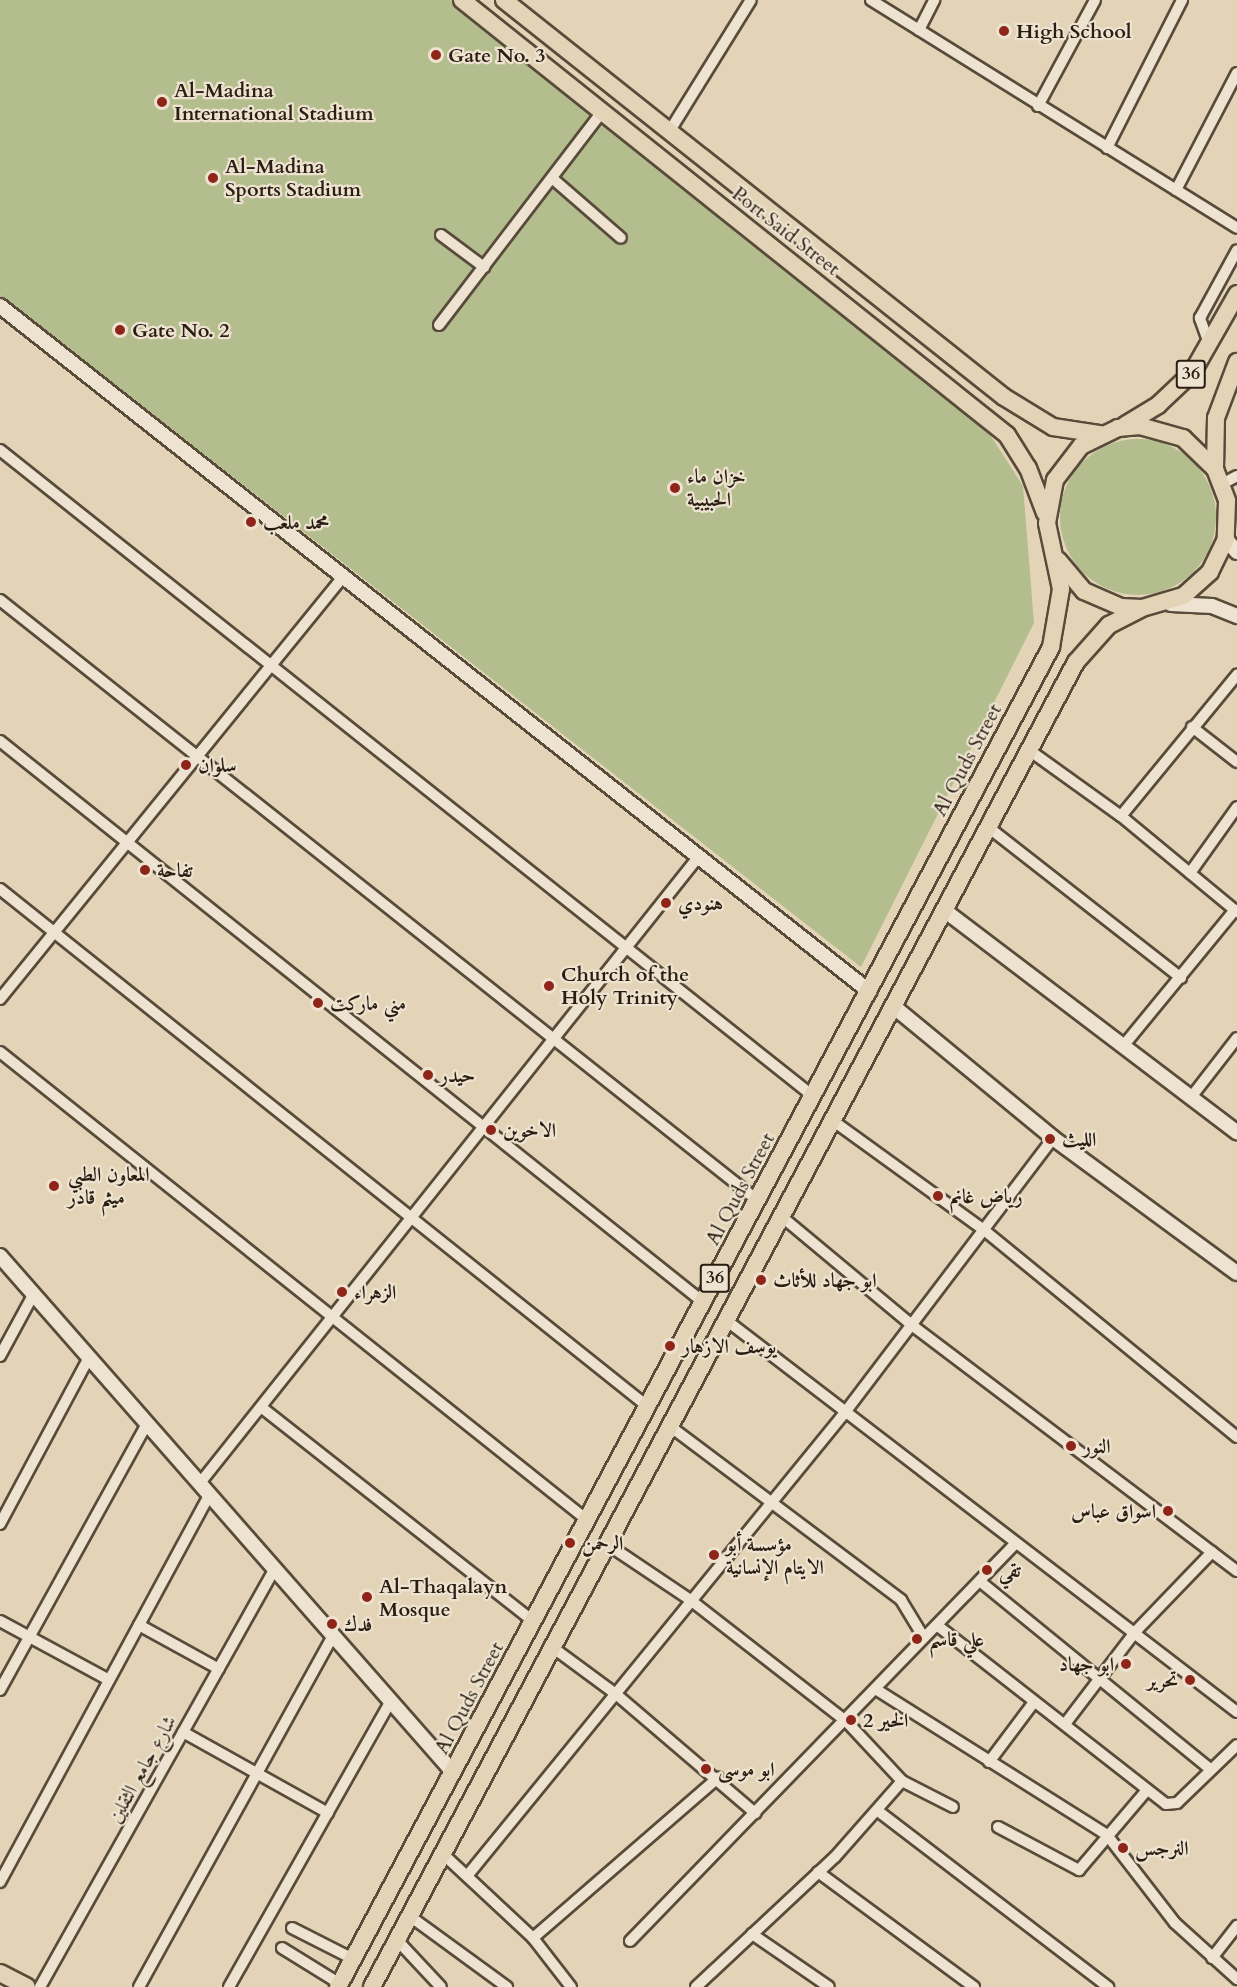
<!DOCTYPE html>
<meta charset="utf-8">
<style>
body{margin:0}
#map{position:relative;width:1237px;height:1987px;overflow:hidden;background:#e4d4b7;font-family:Cardo,Amiri,serif}
div>[style]{position:absolute}
.green>*{inset:0;background:#b4bd8e}
.round{border-radius:50%}
.roads{filter:drop-shadow(2px 0 #584b3a) drop-shadow(-2px 0 #584b3a) drop-shadow(0 2px #584b3a) drop-shadow(0 -2px #584b3a)}
.minor>*{height:10px;margin:-5px;padding:0 5px;transform-origin:5px;border-radius:5px;background:#ede3d0}
.tertiary>*{height:14px;margin:-7px;padding:0 7px;transform-origin:7px;border-radius:7px;background:#ede3d0}
.primary>*{height:16px;margin:-8px;padding:0 8px;transform-origin:8px;border-radius:8px;background:#e4d4b7}
.dots>*{width:16px;height:16px;translate:-50% -50%;box-sizing:border-box;border:3px solid #ede3d0;border-radius:50%}
span{translate:-50% -50%;white-space:nowrap;text-align:center;line-height:1.15;-webkit-text-stroke:4.5px #ede3d0;paint-order:stroke}
.shield-label span{padding:2px 4px;background:#ede3d0;border:2px solid;border-radius:4px;-webkit-text-stroke-width:0}
.shield-label{font-size:18px;color:#2a1d11;font-weight:700}
.poi-label{font-size:20px;color:#2a1d11;font-weight:700}
.left{translate:0 -50%;text-align:left}
.right{translate:-100% -50%;text-align:right}
.street-label{font-size:20px;color:#2a1d11}
</style>
<div id="map">
<div class="green">
<i style="clip-path:polygon(0 0,462px 0,969px 402px,1023px 486px,1034px 623px,861px 967px,0 295px)"></i>
<i class="round" style="left:1060px;top:439px;width:156px;height:156px"></i>
</div>
<div class="roads">
<div class="minor">
<i style="left:871px;top:0;width:431px;rotate:31.9deg"></i>
<i style="left:919px;top:30px;width:34px;rotate:-63deg"></i>
<i style="left:1038px;top:106px;width:120px;rotate:-61.7deg"></i>
<i style="left:669px;top:132px;width:155px;rotate:-58.2deg"></i>
<i style="left:1107px;top:148px;width:166px;rotate:-63.1deg"></i>
<i style="left:552px;top:178px;width:91px;rotate:41deg"></i>
<i style="left:1176px;top:190px;width:132px;rotate:-62.5deg"></i>
<i style="left:441px;top:235px;width:54px;rotate:36.7deg"></i>
<i style="left:439px;top:325px;width:268px;rotate:-52.6deg"></i>
<i style="left:1210px;top:346px;width:30px;rotate:-110deg"></i>
<i style="left:1200px;top:318px;width:77px;rotate:-61.4deg"></i>
<i style="left:0;top:450px;width:1038px;rotate:38.47deg"></i>
<i style="left:1222px;top:484px;width:17px;rotate:-28deg"></i>
<i style="left:0;top:600px;width:966px;rotate:38.4deg"></i>
<i style="left:1192px;top:727px;width:57px;rotate:37.9deg"></i>
<i style="left:0;top:741px;width:899px;rotate:38.59deg"></i>
<i style="left:1029px;top:750px;width:113px;rotate:35.7deg"></i>
<i style="left:1121px;top:816px;width:151px;rotate:39.6deg"></i>
<i style="left:1121px;top:816px;width:183px;rotate:-50.6deg"></i>
<i style="left:988px;top:827px;width:245px;rotate:38deg"></i>
<i style="left:1190px;top:873px;width:81px;rotate:-54.5deg"></i>
<i style="left:0;top:889px;width:828px;rotate:38.63deg"></i>
<i style="left:0;top:999px;width:542px;rotate:-50.91deg"></i>
<i style="left:1124px;top:1045px;width:175px;rotate:-50.6deg"></i>
<i style="left:0;top:1052px;width:751px;rotate:38.56deg"></i>
<i style="left:1192px;top:1096px;width:73px;rotate:-52.2deg"></i>
<i style="left:832px;top:1120px;width:188px;rotate:35.9deg"></i>
<i style="left:984px;top:1230px;width:327px;rotate:39.3deg"></i>
<i style="left:781px;top:1216px;width:172px;rotate:39.8deg"></i>
<i style="left:913px;top:1326px;width:406px;rotate:37.1deg"></i>
<i style="left:726px;top:1320px;width:644px;rotate:37.49deg"></i>
<i style="left:0;top:1356px;width:67px;rotate:-61.5deg"></i>
<i style="left:261px;top:1407px;width:346px;rotate:38.2deg"></i>
<i style="left:671px;top:1427px;width:288px;rotate:36.9deg"></i>
<i style="left:901px;top:1600px;width:44px;rotate:58.8deg"></i>
<i style="left:200px;top:1483px;width:796px;rotate:-51.48deg"></i>
<i style="left:0;top:1524px;width:185px;rotate:-61.9deg"></i>
<i style="left:607px;top:1544px;width:99px;rotate:33.9deg"></i>
<i style="left:689px;top:1599px;width:200px;rotate:37.9deg"></i>
<i style="left:847px;top:1722px;width:81px;rotate:47deg"></i>
<i style="left:902px;top:1781px;width:57px;rotate:27deg"></i>
<i style="left:982px;top:1583px;width:293px;rotate:39.2deg"></i>
<i style="left:0;top:1621px;width:124px;rotate:28.4deg"></i>
<i style="left:139px;top:1625px;width:91px;rotate:28.8deg"></i>
<i style="left:938px;top:1626px;width:289px;rotate:38deg"></i>
<i style="left:1166px;top:1804px;width:11px;rotate:-5deg"></i>
<i style="left:1177px;top:1803px;width:83px;rotate:-44deg"></i>
<i style="left:552px;top:1647px;width:81px;rotate:36.4deg"></i>
<i style="left:617px;top:1695px;width:182px;rotate:40.5deg"></i>
<i style="left:0;top:1690px;width:302px;rotate:-61.1deg"></i>
<i style="left:877px;top:1690px;width:272px;rotate:32.2deg"></i>
<i style="left:1107px;top:1835px;width:111px;rotate:52.3deg"></i>
<i style="left:1175px;top:1923px;width:84px;rotate:42.1deg"></i>
<i style="left:1065px;top:1724px;width:116px;rotate:-52.7deg"></i>
<i style="left:1135px;top:1632px;width:111px;rotate:-46.1deg"></i>
<i style="left:183px;top:1732px;width:166px;rotate:29.2deg"></i>
<i style="left:989px;top:1762px;width:75px;rotate:-53.1deg"></i>
<i style="left:878px;top:1811px;width:290px;rotate:37.4deg"></i>
<i style="left:998px;top:1827px;width:92px;rotate:28deg"></i>
<i style="left:1079px;top:1870px;width:105px;rotate:-49.6deg"></i>
<i style="left:443px;top:1854px;width:123px;rotate:43deg"></i>
<i style="left:533px;top:1938px;width:62px;rotate:52.2deg"></i>
<i style="left:818px;top:1872px;width:194px;rotate:36.4deg"></i>
<i style="left:467px;top:1876px;width:595px;rotate:-50.8deg"></i>
<i style="left:843px;top:1415px;width:348px;rotate:-52.8deg"></i>
<i style="left:0;top:1882px;width:440px;rotate:-61.6deg"></i>
<i style="left:411px;top:1917px;width:119px;rotate:36.1deg"></i>
<i style="left:292px;top:1928px;width:68px;rotate:26.9deg"></i>
<i style="left:752px;top:1934px;width:93px;rotate:34.5deg"></i>
<i style="left:533px;top:1938px;width:245px;rotate:-40.9deg"></i>
<i style="left:397px;top:1940px;width:64px;rotate:46.9deg"></i>
<i style="left:630px;top:1941px;width:554px;rotate:-45.88deg"></i>
<i style="left:282px;top:1948px;width:68px;rotate:31.8deg"></i>
<i style="left:1212px;top:1958px;width:41px;rotate:-52deg"></i>
<i style="left:40px;top:1987px;width:480px;rotate:-60.7deg"></i>
<i style="left:139px;top:1987px;width:402px;rotate:-61.1deg"></i>
<i style="left:229px;top:1987px;width:329px;rotate:-60.5deg"></i>
<i style="left:696px;top:1987px;width:190px;rotate:-43.1deg"></i>
<i style="left:835px;top:1857px;width:101px;rotate:-48.6deg"></i>
</div>
<div class="tertiary">
<i style="left:0;top:306px;width:1107px;rotate:38.25deg"></i>
<i style="left:1226px;top:539px;width:17px;rotate:50deg"></i>
<i style="left:1171px;top:604px;width:41px;rotate:2.8deg"></i>
<i style="left:1212px;top:606px;width:27px;rotate:22deg"></i>
<i style="left:944px;top:910px;width:368px;rotate:37.2deg"></i>
<i style="left:893px;top:1006px;width:207px;rotate:39.5deg"></i>
<i style="left:1053px;top:1138px;width:228px;rotate:36.3deg"></i>
<i style="left:0;top:1256px;width:687px;rotate:48.72deg"></i>
</div>
<div class="primary">
<i style="left:462px;top:0;width:697px;rotate:38.6deg"></i>
<i style="left:1007px;top:435px;width:39px;rotate:58deg"></i>
<i style="left:1028px;top:468px;width:48px;rotate:69.3deg"></i>
<i style="left:504px;top:0;width:638px;rotate:38.45deg"></i>
<i style="left:1004px;top:397px;width:57px;rotate:31.5deg"></i>
<i style="left:1053px;top:427px;width:48px;rotate:8.5deg"></i>
<i style="left:1125px;top:425px;width:39px;rotate:-31deg"></i>
<i style="left:1158px;top:405px;width:47px;rotate:-43.3deg"></i>
<i style="left:1192px;top:373px;width:91px;rotate:-60.3deg"></i>
<i style="left:1215px;top:469px;width:51px;rotate:-88.9deg"></i>
<i style="left:1216px;top:418px;width:60px;rotate:-69.4deg"></i>
<i style="left:0;top:1973px;width:30px;rotate:27deg"></i>
<i style="left:338px;top:1987px;width:1518px;rotate:-61.98deg"></i>
<i style="left:1051px;top:647px;width:59px;rotate:-80.2deg"></i>
<i style="left:1061px;top:589px;width:67px;rotate:-102deg"></i>
<i style="left:1047px;top:523px;width:44px;rotate:-79.5deg"></i>
<i style="left:1055px;top:480px;width:43px;rotate:-52.6deg"></i>
<i style="left:1081px;top:446px;width:41px;rotate:-25.9deg"></i>
<i style="left:1118px;top:428px;width:22px;rotate:-5deg"></i>
<i style="left:1140px;top:426px;width:45px;rotate:15.6deg"></i>
<i style="left:1183px;top:438px;width:45px;rotate:44.1deg"></i>
<i style="left:1215px;top:469px;width:34px;rotate:69deg"></i>
<i style="left:1227px;top:501px;width:38px;rotate:92deg"></i>
<i style="left:1226px;top:539px;width:37px;rotate:116deg"></i>
<i style="left:1210px;top:572px;width:36px;rotate:138deg"></i>
<i style="left:1183px;top:596px;width:43px;rotate:163.7deg"></i>
<i style="left:1142px;top:608px;width:21px;rotate:-177deg"></i>
<i style="left:1121px;top:607px;width:40px;rotate:-156.6deg"></i>
<i style="left:1084px;top:591px;width:40px;rotate:-130deg"></i>
<i style="left:372px;top:1987px;width:1500px;rotate:-62.02deg"></i>
<i style="left:1076px;top:662px;width:50px;rotate:-48.3deg"></i>
<i style="left:1109px;top:625px;width:35px;rotate:-27deg"></i>
</div>
</div>
<div class="dots">
<i style="left:1004px;top:31px;background:#8f2418"></i>
<i style="left:436px;top:55px;background:#8f2418"></i>
<i style="left:162px;top:102px;background:#8f2418"></i>
<i style="left:213px;top:178px;background:#8f2418"></i>
<i style="left:120px;top:330px;background:#8f2418"></i>
<i style="left:675px;top:488px;background:#8f2418"></i>
<i style="left:251px;top:522px;background:#8f2418"></i>
<i style="left:186px;top:765px;background:#8f2418"></i>
<i style="left:145px;top:870px;background:#8f2418"></i>
<i style="left:666px;top:903px;background:#8f2418"></i>
<i style="left:549px;top:986px;background:#8f2418"></i>
<i style="left:318px;top:1003px;background:#8f2418"></i>
<i style="left:428px;top:1075px;background:#8f2418"></i>
<i style="left:491px;top:1130px;background:#8f2418"></i>
<i style="left:1050px;top:1139px;background:#8f2418"></i>
<i style="left:54px;top:1186px;background:#8f2418"></i>
<i style="left:938px;top:1196px;background:#8f2418"></i>
<i style="left:761px;top:1280px;background:#8f2418"></i>
<i style="left:342px;top:1292px;background:#8f2418"></i>
<i style="left:670px;top:1346px;background:#8f2418"></i>
<i style="left:1071px;top:1446px;background:#8f2418"></i>
<i style="left:1168px;top:1511px;background:#8f2418"></i>
<i style="left:570px;top:1543px;background:#8f2418"></i>
<i style="left:714px;top:1555px;background:#8f2418"></i>
<i style="left:987px;top:1570px;background:#8f2418"></i>
<i style="left:367px;top:1597px;background:#8f2418"></i>
<i style="left:332px;top:1624px;background:#8f2418"></i>
<i style="left:917px;top:1639px;background:#8f2418"></i>
<i style="left:1126px;top:1664px;background:#8f2418"></i>
<i style="left:1190px;top:1680px;background:#8f2418"></i>
<i style="left:851px;top:1720px;background:#8f2418"></i>
<i style="left:706px;top:1769px;background:#8f2418"></i>
<i style="left:1123px;top:1848px;background:#8f2418"></i>
</div>
<div class="shield-label">
<span style="left:1191px;top:374px">36</span>
<span style="left:715px;top:1278px">36</span>
</div>
<div class="poi-label">
<span class="left" style="left:1016px;top:31px">High School</span>
<span class="left" style="left:448px;top:55px">Gate No. 3</span>
<span class="left" style="left:174px;top:102px">Al-Madina<br>International Stadium</span>
<span class="left" style="left:225px;top:178px">Al-Madina<br>Sports Stadium</span>
<span class="left" style="left:132px;top:330px">Gate No. 2</span>
<span class="left" style="left:687px;top:488px">خزان ماء<br>الحبيبية</span>
<span class="left" style="left:263px;top:522px">محمد ملعب</span>
<span class="left" style="left:198px;top:765px">سلوان</span>
<span class="left" style="left:157px;top:870px">تفاحة</span>
<span class="left" style="left:678px;top:903px">هنودي</span>
<span class="left" style="left:561px;top:986px">Church of the<br>Holy Trinity</span>
<span class="left" style="left:330px;top:1003px">مني ماركت</span>
<span class="left" style="left:440px;top:1075px">حيدر</span>
<span class="left" style="left:503px;top:1130px">الاخوين</span>
<span class="left" style="left:1062px;top:1139px">الليث</span>
<span class="left" style="left:68px;top:1186px">المعاون الطبي<br>ميثم قادر</span>
<span class="left" style="left:950px;top:1196px">رياض غانم</span>
<span class="left" style="left:773px;top:1280px">ابو جهاد للأثاث</span>
<span class="left" style="left:354px;top:1292px">الزهراء</span>
<span class="left" style="left:682px;top:1346px">يوسف الازهار</span>
<span class="left" style="left:1083px;top:1446px">النور</span>
<span class="right" style="left:1156px;top:1511px">اسواق عباس</span>
<span class="left" style="left:582px;top:1543px">الرحمن</span>
<span class="left" style="left:726px;top:1556px">مؤسسة أبو<br>الايتام الإنسانية</span>
<span class="left" style="left:999px;top:1570px">تقي</span>
<span class="left" style="left:379px;top:1598px">Al-Thaqalayn<br>Mosque</span>
<span class="left" style="left:344px;top:1624px">فدك</span>
<span class="left" style="left:929px;top:1639px">علي قاسم</span>
<span class="right" style="left:1114px;top:1664px">ابو جهاد</span>
<span class="right" style="left:1178px;top:1680px">تحرير</span>
<span class="left" style="left:863px;top:1720px">الخير 2</span>
<span class="left" style="left:718px;top:1769px">ابو موسى</span>
<span class="left" style="left:1135px;top:1848px">النرجس</span>
</div>
<div class="street-label">
<span style="left:786px;top:231px;rotate:38deg">Port Said Street</span>
<span style="left:967px;top:760px;rotate:-62deg">Al Quds Street</span>
<span style="left:740px;top:1189px;rotate:-62deg">Al Quds Street</span>
<span style="left:469px;top:1698px;rotate:-62deg">Al Quds Street</span>
<span style="left:142px;top:1769px;rotate:-61deg">شارع جامع الثقلين</span>
</div>
</div>
